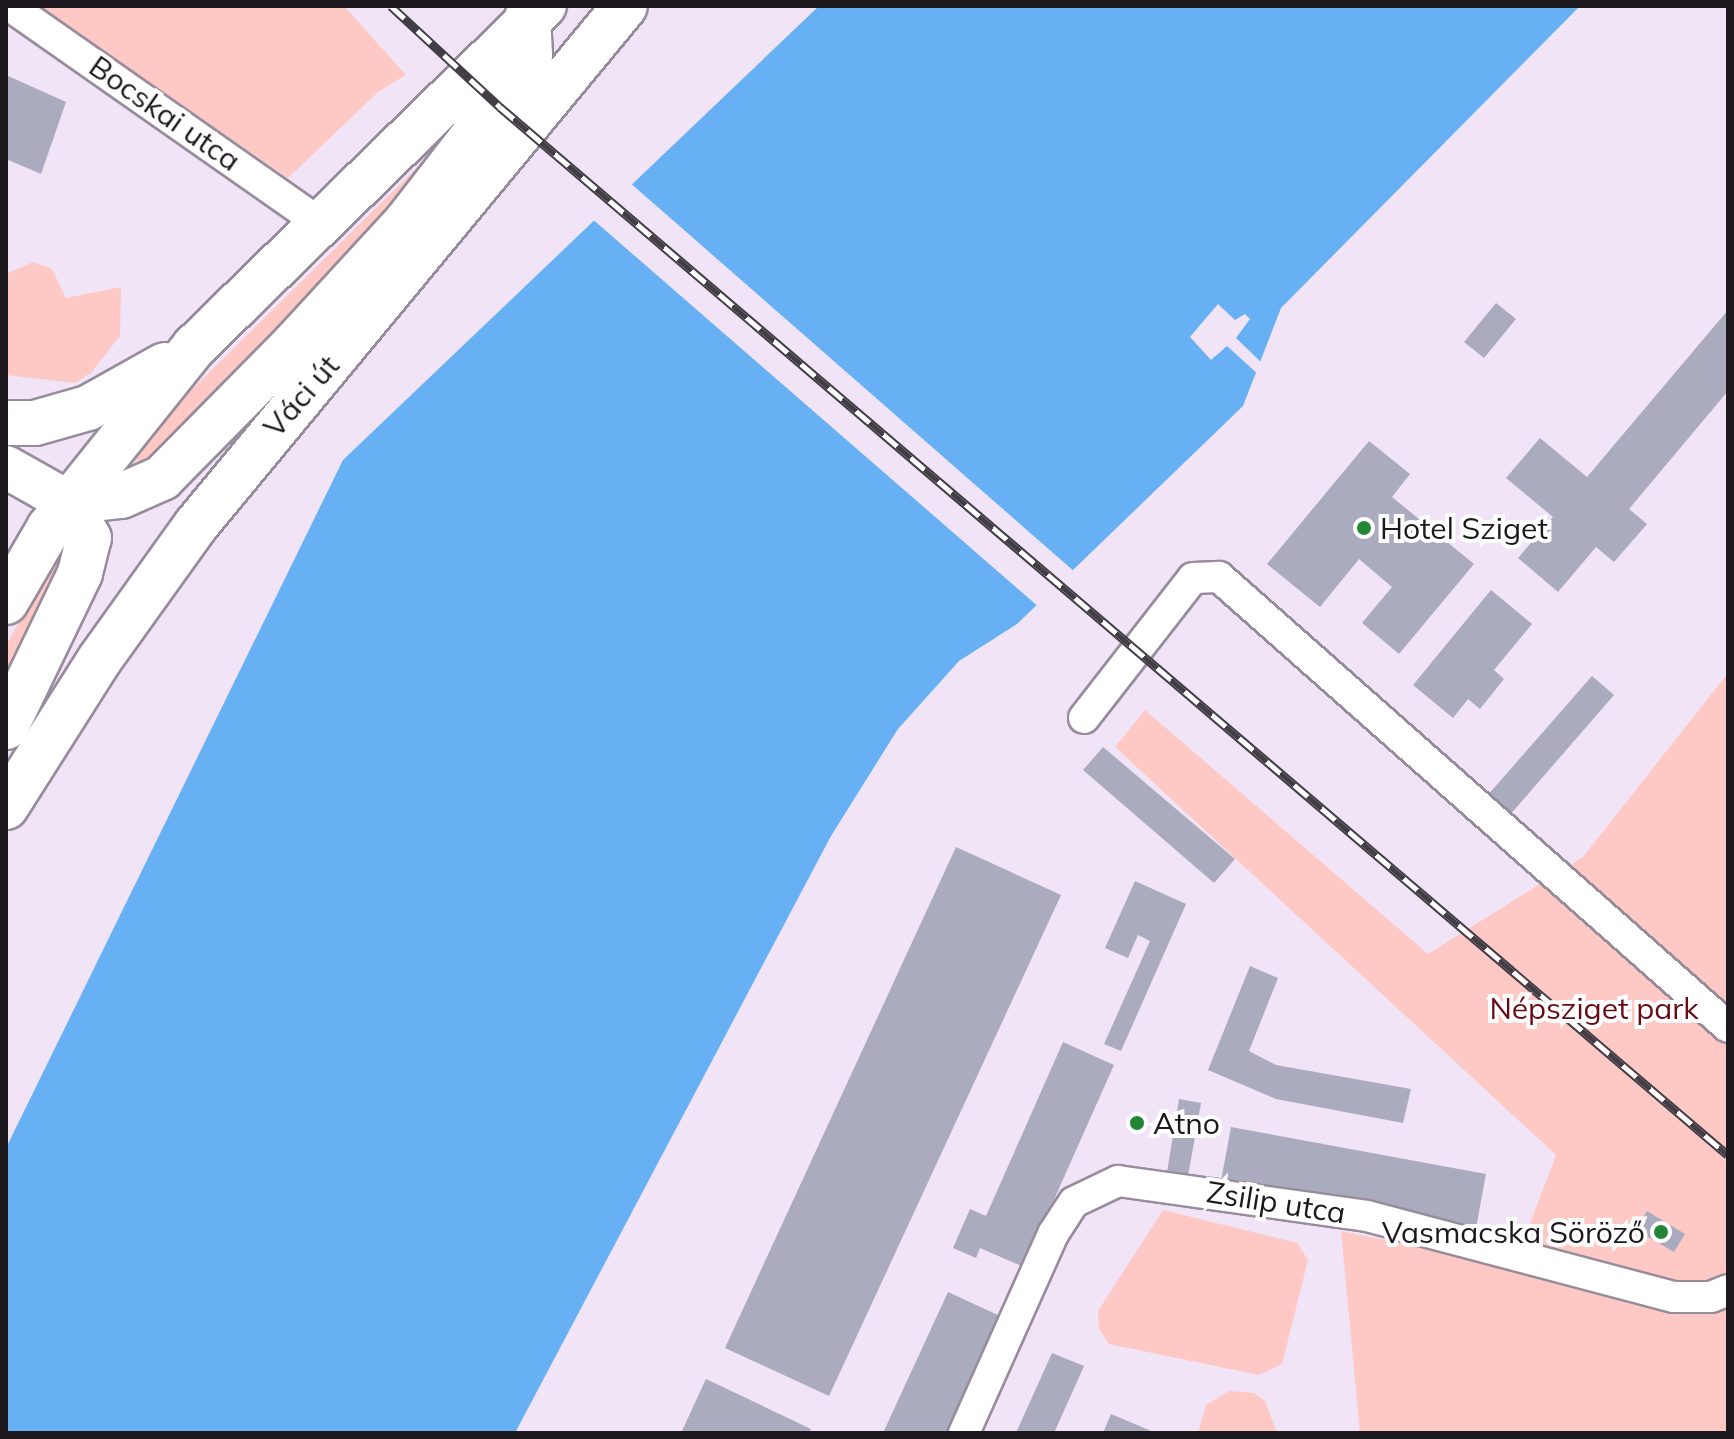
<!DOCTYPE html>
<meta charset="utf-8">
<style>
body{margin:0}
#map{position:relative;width:1734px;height:1439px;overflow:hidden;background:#f0e4f6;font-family:Mulish,sans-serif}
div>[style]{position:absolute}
.green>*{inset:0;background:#fec9c5}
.water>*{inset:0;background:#67b0f3}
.pier>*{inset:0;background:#f0e4f6}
.building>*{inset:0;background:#aaabbe}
.roads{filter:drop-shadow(2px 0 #978c9c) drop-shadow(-2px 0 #978c9c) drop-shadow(0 2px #978c9c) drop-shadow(0 -2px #978c9c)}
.minor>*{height:30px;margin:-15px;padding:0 15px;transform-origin:15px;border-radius:15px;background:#fff}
.secondary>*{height:42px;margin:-21px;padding:0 21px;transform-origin:21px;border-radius:21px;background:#fff}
.primary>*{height:44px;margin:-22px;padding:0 22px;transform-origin:22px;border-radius:22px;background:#fff}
.rail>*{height:9px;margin-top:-4.5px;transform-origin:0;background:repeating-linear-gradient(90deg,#fff 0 18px,#433d45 0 36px);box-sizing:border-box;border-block:2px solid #433d45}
.dots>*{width:22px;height:22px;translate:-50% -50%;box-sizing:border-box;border:4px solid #fff;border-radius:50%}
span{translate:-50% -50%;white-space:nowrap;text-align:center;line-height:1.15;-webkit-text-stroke:8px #fff;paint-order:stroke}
.street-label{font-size:30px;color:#1c181e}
.poi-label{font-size:30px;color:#1c181e}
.left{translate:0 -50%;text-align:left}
.right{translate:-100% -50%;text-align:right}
.park-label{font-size:30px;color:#660b14}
.frame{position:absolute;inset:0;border:8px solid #1c181e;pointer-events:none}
</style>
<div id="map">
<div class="green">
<i style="clip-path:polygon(37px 6px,344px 6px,406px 75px,378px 92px,288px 178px)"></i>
<i style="clip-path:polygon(443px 142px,349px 267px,143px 466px,135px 460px,171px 410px)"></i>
<i style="clip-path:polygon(33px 262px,52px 269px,66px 298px,121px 287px,120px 336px,91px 373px,75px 383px,6px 375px,6px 274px)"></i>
<i style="clip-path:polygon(54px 561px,64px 566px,6px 693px,6px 645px)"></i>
<i style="clip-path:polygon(1728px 673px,1728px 1433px,1360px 1433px,1341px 1231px,1514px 1266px,1556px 1155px,1115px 747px,1145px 710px,1428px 954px,1583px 857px)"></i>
<i style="clip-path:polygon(1163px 1210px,1297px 1243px,1308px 1260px,1282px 1364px,1259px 1375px,1109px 1344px,1099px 1329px,1098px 1311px)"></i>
<i style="clip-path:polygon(1229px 1391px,1254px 1393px,1265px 1401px,1277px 1433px,1198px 1433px,1206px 1405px)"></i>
</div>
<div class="water">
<i style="clip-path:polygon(819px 6px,1580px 6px,1281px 308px,1243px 406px,1017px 624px,959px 661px,898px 729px,831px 836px,515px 1433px,6px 1433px,6px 1148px,343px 460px)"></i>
</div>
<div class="pier">
<i style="clip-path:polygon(628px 181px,1076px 573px,1040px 608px,590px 217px)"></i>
<i style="clip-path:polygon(1218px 304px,1235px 320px,1245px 314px,1250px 319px,1236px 338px,1263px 364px,1259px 375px,1227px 346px,1211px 360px,1190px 337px)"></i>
</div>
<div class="building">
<i style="clip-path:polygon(6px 75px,66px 102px,41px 174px,6px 159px)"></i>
<i style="clip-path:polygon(1496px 303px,1516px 319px,1484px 358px,1464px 342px)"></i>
<i style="clip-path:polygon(1728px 310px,1728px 391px,1629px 509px,1647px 524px,1614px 562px,1596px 547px,1558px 592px,1518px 558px,1553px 517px,1506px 478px,1540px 438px,1587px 477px)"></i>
<i style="clip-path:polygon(1369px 441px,1410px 474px,1392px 497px,1474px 564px,1399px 654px,1362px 623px,1392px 587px,1359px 559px,1320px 607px,1267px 564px)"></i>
<i style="clip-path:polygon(1491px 590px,1532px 624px,1494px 670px,1504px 679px,1480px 709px,1468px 699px,1453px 718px,1413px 685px)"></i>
<i style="clip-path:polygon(1592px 676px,1614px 695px,1509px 816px,1487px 796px)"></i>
<i style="clip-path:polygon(1103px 747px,1235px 859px,1214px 883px,1083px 770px)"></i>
<i style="clip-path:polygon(956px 847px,1061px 895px,829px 1396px,725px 1348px)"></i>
<i style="clip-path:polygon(1135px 881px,1186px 904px,1121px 1051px,1104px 1044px,1150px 941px,1138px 935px,1128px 958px,1105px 948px)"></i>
<i style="clip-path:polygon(1250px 966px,1278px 978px,1249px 1051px,1276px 1065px,1411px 1089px,1403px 1123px,1276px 1099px,1208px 1070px)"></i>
<i style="clip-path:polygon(1063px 1042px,1114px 1065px,1024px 1267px,980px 1248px,976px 1258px,953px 1248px,970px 1209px,986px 1216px)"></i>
<i style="clip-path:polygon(1179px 1099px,1201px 1103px,1188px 1176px,1167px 1172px)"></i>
<i style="clip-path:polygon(1231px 1127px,1486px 1174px,1476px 1228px,1221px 1181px)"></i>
<i style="clip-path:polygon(1647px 1211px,1685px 1234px,1674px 1252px,1636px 1230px)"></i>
<i style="clip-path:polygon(948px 1292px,1000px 1316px,947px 1433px,883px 1433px)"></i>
<i style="clip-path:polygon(1052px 1353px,1084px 1366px,1054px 1433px,1016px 1433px)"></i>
<i style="clip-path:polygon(706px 1379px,811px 1429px,809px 1433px,681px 1433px)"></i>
<i style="clip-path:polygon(1111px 1414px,1156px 1433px,1103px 1433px)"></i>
</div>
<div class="roads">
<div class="minor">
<i style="left:10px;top:6px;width:377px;rotate:35deg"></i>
<i style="left:1084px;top:718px;width:177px;rotate:-52.1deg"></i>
<i style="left:1193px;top:578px;width:26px;rotate:-2deg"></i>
<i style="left:1219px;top:577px;width:679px;rotate:41.48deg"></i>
<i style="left:964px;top:1433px;width:218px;rotate:-65.9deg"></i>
<i style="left:1053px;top:1234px;width:38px;rotate:-57deg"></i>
<i style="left:1074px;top:1202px;width:49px;rotate:-25.5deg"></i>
<i style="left:1118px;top:1181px;width:251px;rotate:8deg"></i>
<i style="left:1367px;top:1216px;width:317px;rotate:14.8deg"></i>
<i style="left:1673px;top:1297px;width:38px"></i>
<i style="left:1711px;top:1297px;width:18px;rotate:-22deg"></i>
</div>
<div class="secondary">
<i style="left:6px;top:467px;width:71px;rotate:29.4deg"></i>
</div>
<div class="primary">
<i style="left:6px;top:423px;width:29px"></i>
<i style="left:35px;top:423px;width:55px;rotate:-15.8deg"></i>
<i style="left:88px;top:408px;width:88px;rotate:-29.2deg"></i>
<i style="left:68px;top:502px;width:53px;rotate:-6.5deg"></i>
<i style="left:121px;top:496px;width:45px;rotate:-23.7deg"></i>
<i style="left:162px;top:478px;width:190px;rotate:-45.4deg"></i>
<i style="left:295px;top:343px;width:166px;rotate:-47.4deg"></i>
<i style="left:407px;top:221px;width:186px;rotate:-52.2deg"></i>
<i style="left:521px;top:74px;width:21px;rotate:-65deg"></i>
<i style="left:530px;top:55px;width:41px;rotate:-92.8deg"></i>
<i style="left:6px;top:602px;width:86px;rotate:-59.8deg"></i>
<i style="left:49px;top:528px;width:232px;rotate:-51.3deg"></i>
<i style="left:194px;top:347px;width:489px;rotate:-44.3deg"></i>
<i style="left:6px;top:727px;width:171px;rotate:-64.3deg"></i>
<i style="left:80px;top:573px;width:36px;rotate:-76deg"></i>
<i style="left:89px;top:538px;width:42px;rotate:-120.3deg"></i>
<i style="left:6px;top:807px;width:175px;rotate:-57.6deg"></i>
<i style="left:100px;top:659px;width:165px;rotate:-54.4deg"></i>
<i style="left:196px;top:525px;width:673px;rotate:-50.42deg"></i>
</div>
</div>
<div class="rail">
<i style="left:391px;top:6px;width:149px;rotate:42.8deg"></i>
<i style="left:500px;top:107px;width:1614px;rotate:40.48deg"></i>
</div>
<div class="dots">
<i style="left:1364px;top:528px;background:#248537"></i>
<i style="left:1137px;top:1123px;background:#248537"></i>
<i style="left:1661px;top:1232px;background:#248537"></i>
</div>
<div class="street-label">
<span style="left:165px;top:113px;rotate:35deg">Bocskai utca</span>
<span style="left:301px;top:396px;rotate:-49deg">Váci út</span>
<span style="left:1276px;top:1202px;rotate:9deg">Zsilip utca</span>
</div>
<div class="poi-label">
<span class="left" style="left:1380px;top:528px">Hotel Sziget</span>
<span class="left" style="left:1153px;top:1123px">Atno</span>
<span class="right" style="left:1645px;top:1232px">Vasmacska Söröző</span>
</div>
<div class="park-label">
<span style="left:1594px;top:1008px">Népsziget park</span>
</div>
<div class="frame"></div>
</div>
